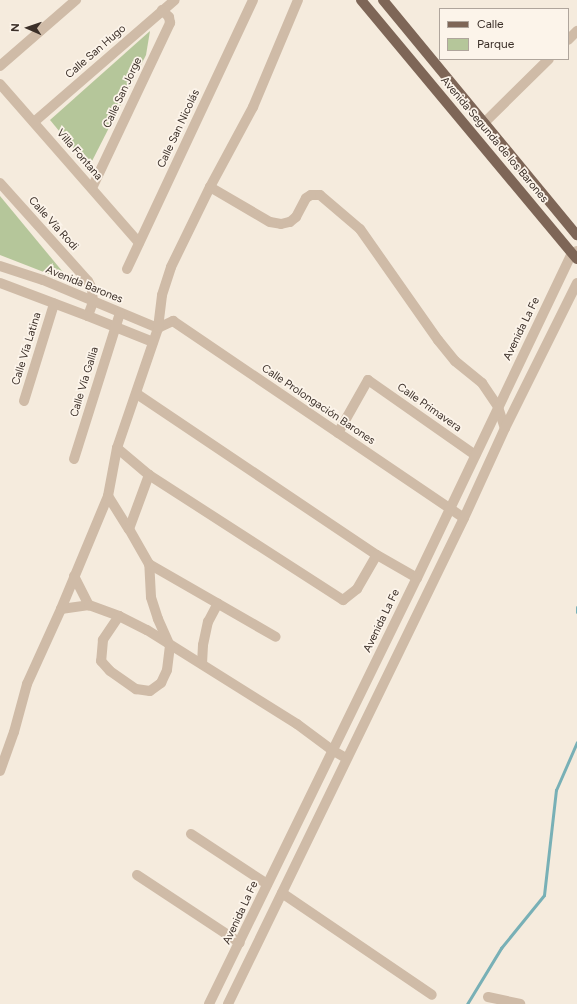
<!DOCTYPE html>
<meta charset="utf-8">
<style>
body{margin:0}
#map{position:relative;width:577px;height:1004px;overflow:hidden;background:#f5ebdd;font-family:Figtree,sans-serif}
div>[style]{position:absolute}
.green>*{inset:0;background:#b5c69a}
.stream>*{height:3px;margin:-1.5px;padding:0 1.5px;transform-origin:1.5px;border-radius:1.5px;background:#78b0b6}
.minor>*{height:10px;margin:-5px;padding:0 5px;transform-origin:5px;border-radius:5px;background:#cfbba7}
.major>*{height:10px;margin:-5px;padding:0 5px;transform-origin:5px;border-radius:5px;background:#7e6657}
span{translate:-50% -50%;white-space:nowrap;text-align:center;line-height:1.15;-webkit-text-stroke:3.5px #fcf4ea;paint-order:stroke}
.street-label{font-size:11px;color:#3b2f28}
.legend{position:absolute;left:439px;top:8px;width:130px;height:52px;box-sizing:border-box;background:#fcf4ea;border:1px solid #afa59c;margin:0;padding:5px 7px;list-style:none;font-size:12px;color:#3b2f28}
.legend li{display:flex;align-items:center;gap:8px;height:20px}
.legend b{width:20px;border:1px solid #afa59c}
.north{position:absolute;left:8px;top:8px;width:40px;height:40px;-webkit-text-stroke:3px #fcf4ea;paint-order:stroke;rotate:272deg;font-size:11px;font-weight:700;line-height:16px;text-align:center;color:#3b2f28}
.north::after{content:'';display:block;margin:auto;width:14px;height:18px;background:#3b2f28;clip-path:polygon(50% 0,100% 100%,50% 72%,0 100%)}
</style>
<div id="map">
<div class="green">
<i style="clip-path:polygon(150px 31px,146px 55px,89px 167px,50px 120px)"></i>
<i style="clip-path:polygon(0 196px,72px 283px,0 255px)"></i>
</div>
<div class="stream">
<i style="left:577px;top:607px;width:5px;rotate:90deg"></i>
<i style="left:467px;top:1004px;width:66px;rotate:-58.7deg"></i>
<i style="left:501px;top:948px;width:68px;rotate:-50.9deg"></i>
<i style="left:544px;top:895px;width:106px;rotate:-83.5deg"></i>
<i style="left:556px;top:790px;width:52px;rotate:-66.4deg"></i>
</div>
<div class="minor">
<i style="left:568px;top:40px;width:13px;rotate:-45deg"></i>
<i style="left:0;top:66px;width:101px;rotate:-41deg"></i>
<i style="left:0;top:84px;width:211px;rotate:48.8deg"></i>
<i style="left:34px;top:122px;width:186px;rotate:-40.9deg"></i>
<i style="left:484px;top:123px;width:91px;rotate:-44.6deg"></i>
<i style="left:0;top:183px;width:132px;rotate:48.1deg"></i>
<i style="left:88px;top:281px;width:9px;rotate:63deg"></i>
<i style="left:92px;top:289px;width:13px;rotate:86deg"></i>
<i style="left:93px;top:302px;width:15px;rotate:110deg"></i>
<i style="left:210px;top:187px;width:69px;rotate:30.3deg"></i>
<i style="left:270px;top:222px;width:11px;rotate:10deg"></i>
<i style="left:281px;top:224px;width:9px;rotate:-13deg"></i>
<i style="left:290px;top:222px;width:8px;rotate:-40deg"></i>
<i style="left:296px;top:217px;width:21px;rotate:-62deg"></i>
<i style="left:306px;top:198px;width:6px;rotate:-31deg"></i>
<i style="left:311px;top:195px;width:9px"></i>
<i style="left:320px;top:195px;width:52px;rotate:40.4deg"></i>
<i style="left:360px;top:229px;width:136px;rotate:54.9deg"></i>
<i style="left:438px;top:340px;width:27px;rotate:51deg"></i>
<i style="left:455px;top:361px;width:35px;rotate:39deg"></i>
<i style="left:482px;top:383px;width:29px;rotate:56deg"></i>
<i style="left:498px;top:407px;width:22px;rotate:72deg"></i>
<i style="left:92px;top:188px;width:183px;rotate:-64.7deg"></i>
<i style="left:170px;top:23px;width:6px;rotate:-99deg"></i>
<i style="left:169px;top:17px;width:10px;rotate:-135deg"></i>
<i style="left:0;top:266px;width:45px;rotate:18deg"></i>
<i style="left:43px;top:280px;width:125px;rotate:22.7deg"></i>
<i style="left:158px;top:328px;width:17px;rotate:-25deg"></i>
<i style="left:173px;top:321px;width:351px;rotate:34.1deg"></i>
<i style="left:127px;top:269px;width:297px;rotate:-64.9deg"></i>
<i style="left:0;top:283px;width:94px;rotate:20.6deg"></i>
<i style="left:88px;top:316px;width:70px;rotate:21.8deg"></i>
<i style="left:137px;top:394px;width:289px;rotate:33.9deg"></i>
<i style="left:377px;top:555px;width:46px;rotate:29.9deg"></i>
<i style="left:24px;top:401px;width:102px;rotate:-72.8deg"></i>
<i style="left:338px;top:433px;width:61px;rotate:-60.5deg"></i>
<i style="left:368px;top:380px;width:131px;rotate:35deg"></i>
<i style="left:117px;top:448px;width:42px;rotate:40.2deg"></i>
<i style="left:149px;top:475px;width:231px;rotate:32.8deg"></i>
<i style="left:343px;top:600px;width:18px;rotate:-38deg"></i>
<i style="left:357px;top:589px;width:39px;rotate:-60deg"></i>
<i style="left:74px;top:459px;width:153px;rotate:-72.5deg"></i>
<i style="left:108px;top:496px;width:39px;rotate:58deg"></i>
<i style="left:129px;top:529px;width:58px;rotate:-69.7deg"></i>
<i style="left:149px;top:564px;width:146px;rotate:29.9deg"></i>
<i style="left:74px;top:576px;width:33px;rotate:63deg"></i>
<i style="left:61px;top:609px;width:28px;rotate:-8deg"></i>
<i style="left:89px;top:605px;width:32px;rotate:20deg"></i>
<i style="left:119px;top:616px;width:31px;rotate:27deg"></i>
<i style="left:147px;top:630px;width:177px;rotate:32.1deg"></i>
<i style="left:297px;top:724px;width:44px;rotate:36.6deg"></i>
<i style="left:332px;top:750px;width:16px;rotate:30deg"></i>
<i style="left:119px;top:616px;width:29px;rotate:124deg"></i>
<i style="left:103px;top:640px;width:21px;rotate:95deg"></i>
<i style="left:101px;top:661px;width:13px;rotate:48deg"></i>
<i style="left:110px;top:671px;width:32px;rotate:35deg"></i>
<i style="left:136px;top:689px;width:14px;rotate:8deg"></i>
<i style="left:150px;top:691px;width:14px;rotate:-36deg"></i>
<i style="left:161px;top:683px;width:14px;rotate:-65deg"></i>
<i style="left:167px;top:670px;width:24px;rotate:-83deg"></i>
<i style="left:170px;top:646px;width:30px;rotate:-114deg"></i>
<i style="left:158px;top:619px;width:23px;rotate:-108deg"></i>
<i style="left:151px;top:597px;width:33px;rotate:-93deg"></i>
<i style="left:149px;top:564px;width:40px;rotate:-119.7deg"></i>
<i style="left:202px;top:664px;width:19px;rotate:-87deg"></i>
<i style="left:203px;top:645px;width:24px;rotate:-78deg"></i>
<i style="left:208px;top:622px;width:21px;rotate:-62deg"></i>
<i style="left:0;top:771px;width:41px;rotate:-70.3deg"></i>
<i style="left:14px;top:732px;width:50px;rotate:-74.8deg"></i>
<i style="left:27px;top:684px;width:82px;rotate:-65.6deg"></i>
<i style="left:61px;top:609px;width:122px;rotate:-67.4deg"></i>
<i style="left:108px;top:496px;width:49px;rotate:-79.4deg"></i>
<i style="left:117px;top:448px;width:127px;rotate:-71.1deg"></i>
<i style="left:158px;top:328px;width:33px;rotate:-83deg"></i>
<i style="left:162px;top:295px;width:29px;rotate:-72deg"></i>
<i style="left:171px;top:267px;width:89px;rotate:-64deg"></i>
<i style="left:210px;top:187px;width:91px;rotate:-61.7deg"></i>
<i style="left:253px;top:107px;width:116px;rotate:-67.2deg"></i>
<i style="left:191px;top:834px;width:91px;rotate:33.3deg"></i>
<i style="left:137px;top:875px;width:123px;rotate:33.4deg"></i>
<i style="left:282px;top:893px;width:181px;rotate:34.2deg"></i>
<i style="left:488px;top:997px;width:33px;rotate:12deg"></i>
<i style="left:209px;top:1004px;width:474px;rotate:-64deg"></i>
<i style="left:417px;top:578px;width:360px;rotate:-64.5deg"></i>
<i style="left:572px;top:253px;width:5px;rotate:-22deg"></i>
<i style="left:228px;top:1004px;width:540px;rotate:-64.1deg"></i>
<i style="left:464px;top:518px;width:99px;rotate:-65.5deg"></i>
<i style="left:505px;top:428px;width:162px;rotate:-63.6deg"></i>
</div>
<div class="major">
<i style="left:361px;top:0;width:337px;rotate:50.2deg"></i>
<i style="left:383px;top:0;width:305px;rotate:50.5deg"></i>
</div>
<div class="street-label">
<span style="left:96px;top:52px;rotate:-41deg">Calle San Hugo</span>
<span style="left:123px;top:93px;rotate:-65deg">Calle San Jorge</span>
<span style="left:179px;top:129px;rotate:-65deg">Calle San Nicolás</span>
<span style="left:494px;top:140px;rotate:50deg">Avenida Segunda de los Barones</span>
<span style="left:79px;top:155px;rotate:49deg">Villa Fontana</span>
<span style="left:53px;top:224px;rotate:48deg">Calle Vía Rodi</span>
<span style="left:84px;top:285px;rotate:22deg">Avenida Barones</span>
<span style="left:522px;top:329px;rotate:-64deg">Avenida La Fe</span>
<span style="left:27px;top:349px;rotate:-73deg">Calle Vía Latina</span>
<span style="left:85px;top:382px;rotate:-73deg">Calle Vía Gallia</span>
<span style="left:318px;top:405px;rotate:34deg">Calle Prolongación Barones</span>
<span style="left:429px;top:408px;rotate:35deg">Calle Primavera</span>
<span style="left:382px;top:621px;rotate:-64deg">Avenida La Fe</span>
<span style="left:241px;top:913px;rotate:-65deg">Avenida La Fe</span>
</div>
<ul class="legend">
<li><b style="height:5px;background:#7e6657"></b>Calle</li>
<li><b style="height:11px;background:#b5c69a"></b>Parque</li>
</ul>
<div class="north">N</div>
</div>
